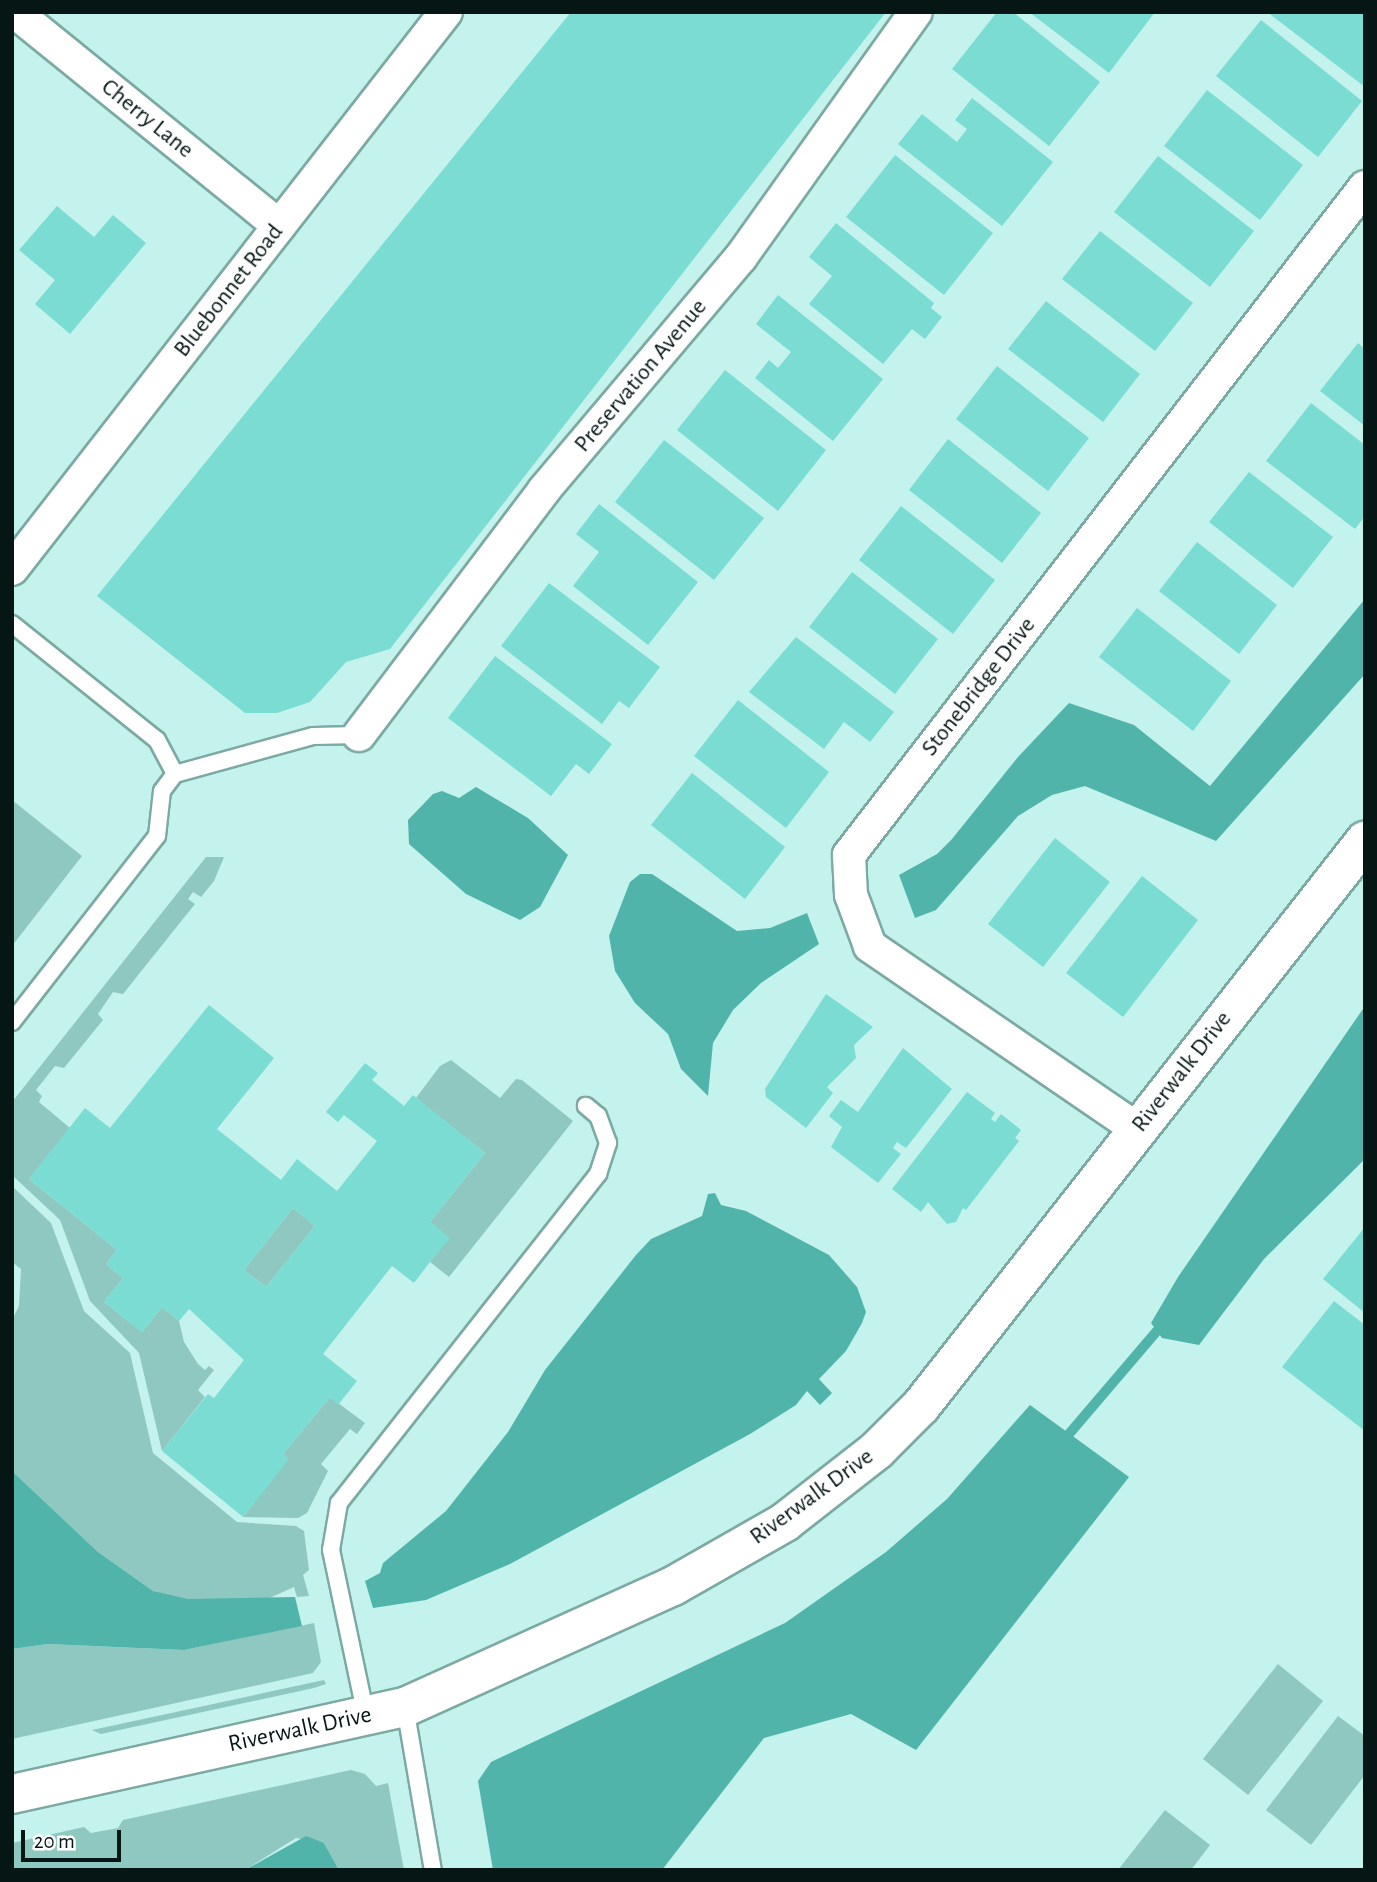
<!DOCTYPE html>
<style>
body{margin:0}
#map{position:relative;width:1377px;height:1882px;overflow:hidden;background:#c4f3ed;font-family:"Alegreya Sans",sans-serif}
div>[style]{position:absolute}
.green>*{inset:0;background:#8fc8c1}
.water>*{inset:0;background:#51b4ab}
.stream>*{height:10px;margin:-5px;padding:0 5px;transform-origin:5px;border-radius:5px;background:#51b4ab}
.building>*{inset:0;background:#7adcd2}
.roads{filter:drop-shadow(2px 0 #7ca9a3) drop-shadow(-2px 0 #7ca9a3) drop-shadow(0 2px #7ca9a3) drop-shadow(0 -2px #7ca9a3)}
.service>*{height:16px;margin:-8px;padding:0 8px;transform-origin:8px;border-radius:8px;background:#fff}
.minor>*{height:32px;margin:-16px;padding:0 16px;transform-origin:16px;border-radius:16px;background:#fff}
.tertiary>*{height:38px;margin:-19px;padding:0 19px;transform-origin:19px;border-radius:19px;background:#fff}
span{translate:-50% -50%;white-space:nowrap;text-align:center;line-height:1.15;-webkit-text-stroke:5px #fff;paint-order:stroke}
.street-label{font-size:24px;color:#051615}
.frame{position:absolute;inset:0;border:14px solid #051615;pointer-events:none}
.scale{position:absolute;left:21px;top:1830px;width:100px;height:32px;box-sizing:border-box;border:4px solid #051615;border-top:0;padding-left:9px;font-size:21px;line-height:24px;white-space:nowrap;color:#051615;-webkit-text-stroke:5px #fff;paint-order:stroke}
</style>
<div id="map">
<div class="green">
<i style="clip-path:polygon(12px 800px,82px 856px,12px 946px)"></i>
<i style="clip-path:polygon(206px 857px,224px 857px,214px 881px,201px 897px,193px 892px,188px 899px,195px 904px,123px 994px,113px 992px,98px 1014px,103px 1020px,64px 1068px,55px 1066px,36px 1090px,42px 1096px,39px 1102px,70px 1128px,29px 1179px,117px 1250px,106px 1264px,123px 1278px,104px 1302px,142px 1332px,162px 1307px,179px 1321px,184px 1342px,198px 1364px,205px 1370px,209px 1366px,214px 1370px,198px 1390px,205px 1397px,162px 1451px,139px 1353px,90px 1301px,60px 1220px,12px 1175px,12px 1102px)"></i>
<i style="clip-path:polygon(451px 1060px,500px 1098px,516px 1079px,522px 1080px,573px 1121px,449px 1277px,430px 1262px,449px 1238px,430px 1222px,485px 1153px,416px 1098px,440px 1066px)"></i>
<i style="clip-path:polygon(12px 1186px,51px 1223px,84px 1311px,130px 1353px,153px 1453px,237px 1522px,296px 1526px,304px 1531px,309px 1570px,303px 1575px,309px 1596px,297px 1597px,294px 1587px,265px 1600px,179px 1599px,153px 1591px,98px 1552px,12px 1471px,12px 1320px,19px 1306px,21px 1269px,12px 1262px)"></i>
<i style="clip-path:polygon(293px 1208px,315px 1226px,266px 1287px,244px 1270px)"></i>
<i style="clip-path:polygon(330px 1397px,365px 1423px,357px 1434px,350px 1429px,321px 1464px,328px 1471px,307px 1513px,298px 1518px,243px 1517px,288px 1459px,283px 1454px)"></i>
<i style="clip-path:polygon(314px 1623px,321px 1662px,313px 1673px,12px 1739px,12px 1649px,48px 1644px,184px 1650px)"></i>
<i style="clip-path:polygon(1278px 1664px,1323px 1701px,1248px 1795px,1203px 1759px)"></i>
<i style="clip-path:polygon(324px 1680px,326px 1684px,314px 1688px,101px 1734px,92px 1730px)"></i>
<i style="clip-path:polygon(1338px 1716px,1365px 1736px,1365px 1775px,1311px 1845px,1266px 1810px)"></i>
<i style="clip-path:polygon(351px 1770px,365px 1774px,376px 1786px,388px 1783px,404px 1870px,339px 1870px,324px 1843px,296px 1838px,245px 1870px,12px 1870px,12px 1843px,84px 1827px,91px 1833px,118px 1828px,123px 1820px)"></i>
<i style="clip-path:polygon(1165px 1810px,1210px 1845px,1191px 1870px,1118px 1870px)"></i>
</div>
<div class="water">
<i style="clip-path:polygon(1365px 599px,1365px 674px,1216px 841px,1085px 786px,1052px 795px,1018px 816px,936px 910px,915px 918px,899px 875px,937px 854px,952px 839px,1018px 757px,1069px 703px,1134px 725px,1210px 786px)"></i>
<i style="clip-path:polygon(476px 787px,528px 818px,568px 855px,540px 907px,520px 920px,466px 894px,409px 844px,408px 820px,433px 794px,442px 791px,459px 798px)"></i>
<i style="clip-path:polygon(640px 874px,652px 874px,737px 931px,770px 928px,807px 913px,819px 944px,761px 983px,733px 1010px,713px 1043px,708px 1096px,681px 1069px,668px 1034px,635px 1003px,615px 971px,609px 936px,630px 882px)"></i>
<i style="clip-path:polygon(1365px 1006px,1365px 1159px,1264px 1259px,1199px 1345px,1162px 1338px,1151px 1323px,1178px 1277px)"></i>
<i style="clip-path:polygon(715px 1193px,721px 1205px,746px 1211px,829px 1255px,857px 1287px,866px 1312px,862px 1323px,846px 1351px,819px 1379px,832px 1393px,820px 1405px,807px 1391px,796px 1405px,750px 1434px,510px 1564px,426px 1600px,373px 1608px,365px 1581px,380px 1573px,383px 1563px,446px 1511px,508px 1432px,545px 1370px,636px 1255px,651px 1239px,702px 1216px,708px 1194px)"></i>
<i style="clip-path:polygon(1030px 1405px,1129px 1477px,916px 1750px,851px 1714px,764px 1738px,662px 1870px,493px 1870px,478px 1781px,491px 1762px,785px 1623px,886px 1552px,947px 1499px)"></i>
<i style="clip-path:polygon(12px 1471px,98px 1552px,153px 1591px,188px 1599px,295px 1597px,302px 1626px,184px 1650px,48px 1644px,12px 1649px)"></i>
<i style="clip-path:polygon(306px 1836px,324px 1843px,339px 1870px,245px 1870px)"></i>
</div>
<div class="stream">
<i style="left:1069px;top:1434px;width:135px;rotate:-49.5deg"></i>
</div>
<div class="building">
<i style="clip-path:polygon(571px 12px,886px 12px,390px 649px,346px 662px,310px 702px,277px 713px,245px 713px,97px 596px)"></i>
<i style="clip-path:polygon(997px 12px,1013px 12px,1100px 82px,1049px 146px,952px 69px)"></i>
<i style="clip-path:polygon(1029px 12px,1155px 12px,1109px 73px)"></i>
<i style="clip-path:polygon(1267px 12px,1365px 12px,1365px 87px)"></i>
<i style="clip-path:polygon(1261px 20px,1362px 101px,1318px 157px,1216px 76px)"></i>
<i style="clip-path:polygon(1207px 90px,1303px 165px,1260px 220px,1164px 146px)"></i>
<i style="clip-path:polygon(972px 98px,1053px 162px,1002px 226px,898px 144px,922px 114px,957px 142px,967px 129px,955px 120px)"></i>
<i style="clip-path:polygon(895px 155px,993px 233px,944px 295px,846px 217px)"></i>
<i style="clip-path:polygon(1158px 156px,1254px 231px,1210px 287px,1114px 212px)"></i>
<i style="clip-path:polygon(57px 206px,94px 237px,113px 215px,146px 243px,70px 334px,35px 304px,55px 280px,19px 250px)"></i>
<i style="clip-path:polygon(836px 223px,934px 303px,931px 308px,942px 317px,925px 339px,912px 329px,883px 364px,809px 304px,832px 276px,809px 257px)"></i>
<i style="clip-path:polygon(1100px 231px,1193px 303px,1155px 351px,1062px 279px)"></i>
<i style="clip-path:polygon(778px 295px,883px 379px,833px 441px,755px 378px,769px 360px,778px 368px,791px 352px,756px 324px)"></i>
<i style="clip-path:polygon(1046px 301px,1140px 374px,1103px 422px,1008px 349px)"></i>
<i style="clip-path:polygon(1358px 343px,1365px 349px,1365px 426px,1320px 391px)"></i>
<i style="clip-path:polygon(997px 366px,1089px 438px,1048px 491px,956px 419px)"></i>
<i style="clip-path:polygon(725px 370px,826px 450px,778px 511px,677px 430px)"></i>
<i style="clip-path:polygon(1311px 403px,1365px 445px,1365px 516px,1355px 529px,1266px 461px)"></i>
<i style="clip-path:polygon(948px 439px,1041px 513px,1002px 563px,909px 490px)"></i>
<i style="clip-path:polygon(664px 440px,764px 518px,714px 580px,615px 502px)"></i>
<i style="clip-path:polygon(1249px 472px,1333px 537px,1293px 588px,1209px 522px)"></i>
<i style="clip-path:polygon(599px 504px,698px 582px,648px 645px,573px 586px,599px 552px,576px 534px)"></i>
<i style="clip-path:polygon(901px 506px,995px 580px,953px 634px,859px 560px)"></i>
<i style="clip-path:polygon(1197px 542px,1277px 605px,1239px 654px,1159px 591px)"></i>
<i style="clip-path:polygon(852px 572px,938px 639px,895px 694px,809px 627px)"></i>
<i style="clip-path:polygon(549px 583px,660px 667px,629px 708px,619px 701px,602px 724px,501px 646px)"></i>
<i style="clip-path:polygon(1137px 608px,1231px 681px,1193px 731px,1099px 657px)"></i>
<i style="clip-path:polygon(796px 637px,894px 712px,870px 742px,844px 722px,824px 749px,749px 692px)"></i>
<i style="clip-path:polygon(495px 656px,612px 744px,589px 774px,576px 764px,551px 796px,448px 718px)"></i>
<i style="clip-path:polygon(738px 700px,829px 772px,786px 828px,694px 756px)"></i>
<i style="clip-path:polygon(692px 773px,785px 847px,745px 899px,651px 825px)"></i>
<i style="clip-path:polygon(1055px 838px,1110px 882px,1043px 967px,988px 924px)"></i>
<i style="clip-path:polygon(1142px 876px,1198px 920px,1123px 1017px,1066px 973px)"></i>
<i style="clip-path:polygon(826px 994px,873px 1027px,854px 1045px,856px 1058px,827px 1087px,833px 1093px,806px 1128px,766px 1097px,765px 1089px)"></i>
<i style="clip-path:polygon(evenodd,209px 1005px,274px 1058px,217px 1129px,281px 1180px,297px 1159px,337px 1191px,377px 1141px,344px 1115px,338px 1122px,326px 1112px,365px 1063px,378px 1073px,372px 1080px,404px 1106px,413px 1095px,485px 1153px,430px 1222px,450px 1238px,430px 1262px,414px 1283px,392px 1266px,323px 1354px,357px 1381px,338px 1405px,330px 1397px,283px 1454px,289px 1459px,243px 1517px,162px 1451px,208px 1394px,214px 1398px,244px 1360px,189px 1309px,179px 1321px,162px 1307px,142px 1332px,104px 1302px,123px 1278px,106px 1264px,117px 1250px,29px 1179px,85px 1108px,110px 1128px,209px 1005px,293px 1208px,315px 1226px,266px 1287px,244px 1270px,293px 1208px)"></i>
<i style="clip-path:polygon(903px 1048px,952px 1089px,906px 1148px,897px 1142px,893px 1148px,901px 1154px,878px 1183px,831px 1147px,842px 1127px,829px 1116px,841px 1100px,858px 1112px)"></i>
<i style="clip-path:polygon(967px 1092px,995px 1113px,991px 1119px,995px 1122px,1001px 1114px,1021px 1130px,1015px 1138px,1019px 1141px,966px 1210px,963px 1208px,956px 1222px,947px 1224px,928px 1202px,921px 1212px,892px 1189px)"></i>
<i style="clip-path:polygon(1365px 1227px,1365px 1313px,1323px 1279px)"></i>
<i style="clip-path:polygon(1334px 1301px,1365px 1325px,1365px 1431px,1282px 1367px)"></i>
</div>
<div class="roads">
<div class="service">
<i style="left:12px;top:624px;width:186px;rotate:38.7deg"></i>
<i style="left:157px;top:740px;width:38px;rotate:62deg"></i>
<i style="left:12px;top:1022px;width:236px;rotate:-52.1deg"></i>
<i style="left:157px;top:836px;width:45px;rotate:-83.7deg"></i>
<i style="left:162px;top:791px;width:21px;rotate:-53deg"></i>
<i style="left:175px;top:774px;width:143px;rotate:-15.4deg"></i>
<i style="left:313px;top:736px;width:46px;rotate:-1.2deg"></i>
<i style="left:405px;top:1707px;width:165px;rotate:80.3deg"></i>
<i style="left:366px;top:1716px;width:170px;rotate:-101.9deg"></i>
<i style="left:331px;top:1550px;width:48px;rotate:-80.3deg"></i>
<i style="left:339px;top:1503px;width:419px;rotate:-51.8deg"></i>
<i style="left:598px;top:1174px;width:33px;rotate:-72deg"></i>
<i style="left:608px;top:1143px;width:29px;rotate:-110deg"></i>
<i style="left:598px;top:1116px;width:16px;rotate:-140deg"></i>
</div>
<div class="minor">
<i style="left:15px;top:12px;width:340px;rotate:39deg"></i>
<i style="left:12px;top:569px;width:706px;rotate:-52.08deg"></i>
<i style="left:359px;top:735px;width:307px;rotate:-52.9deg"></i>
<i style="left:544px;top:490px;width:305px;rotate:-49.8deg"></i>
<i style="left:741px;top:257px;width:301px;rotate:-54.5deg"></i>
<i style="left:1137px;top:1129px;width:324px;rotate:-145.6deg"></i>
<i style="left:870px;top:946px;width:54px;rotate:-110.4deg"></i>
<i style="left:851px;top:895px;width:40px;rotate:-92.9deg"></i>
<i style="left:849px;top:855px;width:844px;rotate:-52.32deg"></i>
</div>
<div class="tertiary">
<i style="left:12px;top:1794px;width:403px;rotate:-12.5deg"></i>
<i style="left:405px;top:1707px;width:294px;rotate:-24.3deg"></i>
<i style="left:673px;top:1586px;width:129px;rotate:-29.7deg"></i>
<i style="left:785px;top:1522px;width:117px;rotate:-38deg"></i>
<i style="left:877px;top:1450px;width:62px;rotate:-45deg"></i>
<i style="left:921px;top:1406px;width:719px;rotate:-51.84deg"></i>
</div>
</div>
<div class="street-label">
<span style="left:147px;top:119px;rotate:39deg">Cherry Lane</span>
<span style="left:229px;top:291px;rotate:-52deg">Bluebonnet Road</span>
<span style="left:641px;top:376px;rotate:-50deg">Preservation Avenue</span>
<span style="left:979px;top:687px;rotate:-52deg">Stonebridge Drive</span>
<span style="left:1182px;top:1072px;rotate:-52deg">Riverwalk Drive</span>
<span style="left:812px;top:1497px;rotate:-36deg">Riverwalk Drive</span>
<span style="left:300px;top:1730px;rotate:-12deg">Riverwalk Drive</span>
</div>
<div class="frame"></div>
<div class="scale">20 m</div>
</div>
